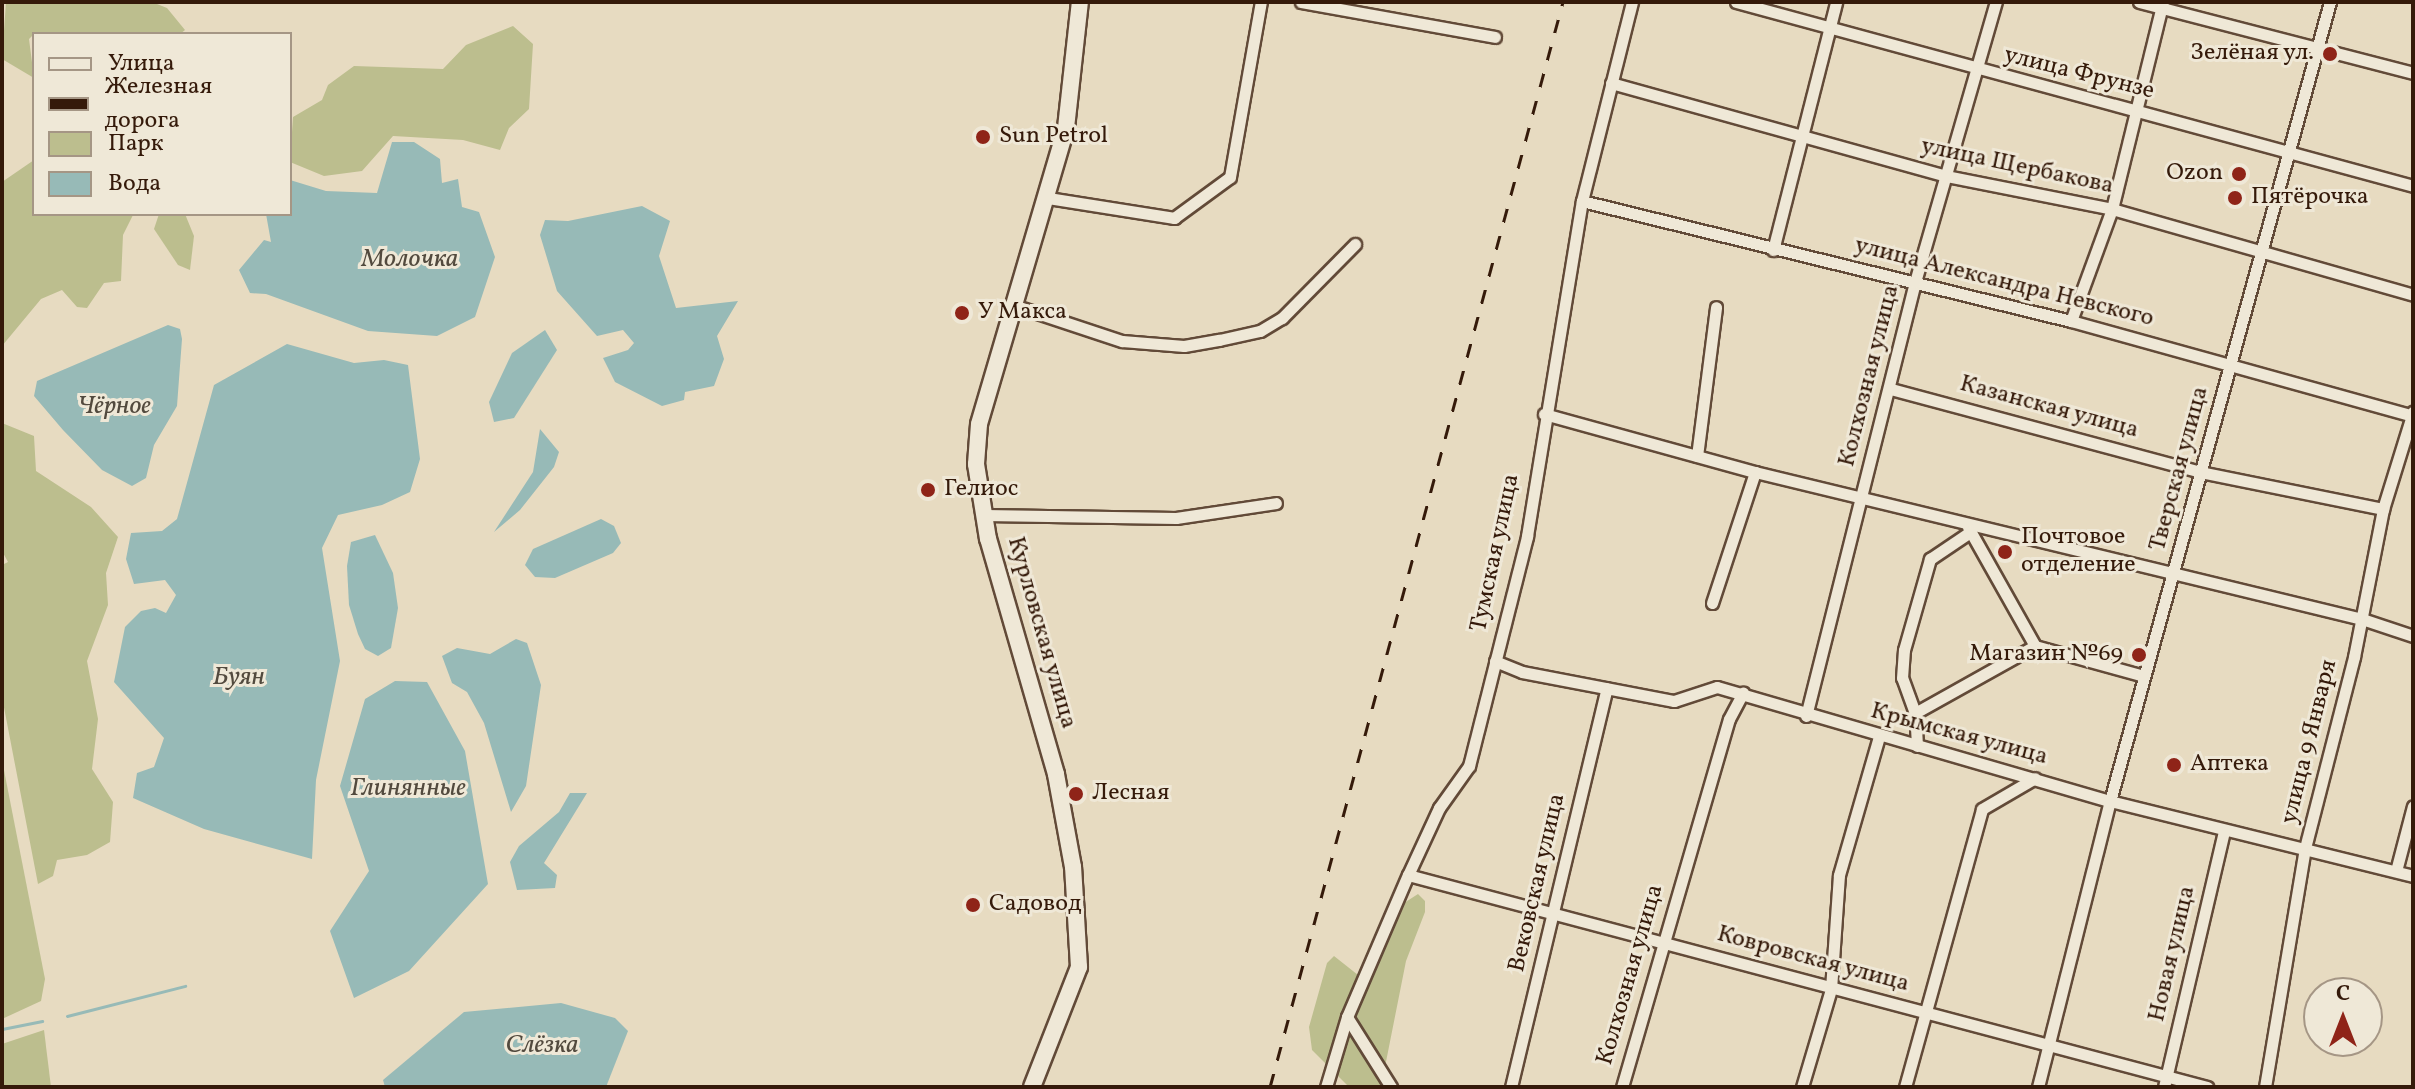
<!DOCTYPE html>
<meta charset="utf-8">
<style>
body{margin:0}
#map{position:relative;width:2415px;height:1089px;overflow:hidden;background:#e7dbc1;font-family:Vollkorn,serif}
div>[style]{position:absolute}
.green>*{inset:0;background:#bcbe8e}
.water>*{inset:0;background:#97bab7}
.stream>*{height:3px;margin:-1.5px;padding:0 1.5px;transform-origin:1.5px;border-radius:1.5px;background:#97bab7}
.roads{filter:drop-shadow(2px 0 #624a38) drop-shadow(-2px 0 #624a38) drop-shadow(0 2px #624a38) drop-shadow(0 -2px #624a38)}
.street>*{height:11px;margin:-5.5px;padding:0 5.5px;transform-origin:5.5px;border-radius:5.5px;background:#efe8d7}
.secondary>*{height:16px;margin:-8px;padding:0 8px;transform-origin:8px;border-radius:8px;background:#efe8d7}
.rail>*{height:3px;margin-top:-1.5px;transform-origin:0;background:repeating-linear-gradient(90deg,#351a0a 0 14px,transparent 0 28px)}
.dots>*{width:22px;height:22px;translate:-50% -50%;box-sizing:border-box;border:4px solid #efe8d7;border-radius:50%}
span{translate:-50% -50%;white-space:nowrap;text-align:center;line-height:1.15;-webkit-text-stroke:6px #efe8d7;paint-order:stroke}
.poi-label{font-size:24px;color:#351a0a}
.right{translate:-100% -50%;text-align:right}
.left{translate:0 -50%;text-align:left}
.street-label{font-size:24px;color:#351a0a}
.water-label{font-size:26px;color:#524a3e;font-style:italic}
.frame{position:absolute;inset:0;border:4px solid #351a0a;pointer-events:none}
.legend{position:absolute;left:32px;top:32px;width:260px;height:184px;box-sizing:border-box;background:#efe8d7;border:2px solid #a59685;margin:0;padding:10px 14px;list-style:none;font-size:24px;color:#351a0a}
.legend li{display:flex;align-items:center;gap:16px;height:40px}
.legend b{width:40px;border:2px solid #a59685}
.north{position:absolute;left:2303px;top:977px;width:80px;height:80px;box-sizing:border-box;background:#efe8d7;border:2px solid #a59685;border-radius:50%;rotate:0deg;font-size:22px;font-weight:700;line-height:32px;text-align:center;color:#351a0a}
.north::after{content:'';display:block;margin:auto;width:28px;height:36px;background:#8f2418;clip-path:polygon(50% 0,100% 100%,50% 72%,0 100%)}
</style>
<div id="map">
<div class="green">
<i style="clip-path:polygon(6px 2px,152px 2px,167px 8px,185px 30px,180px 34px,34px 34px,29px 39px,34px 78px,2px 59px)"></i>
<i style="clip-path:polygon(513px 26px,533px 44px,529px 109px,509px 128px,500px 150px,463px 140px,393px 136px,362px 171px,324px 176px,290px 162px,293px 117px,322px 100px,328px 85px,354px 66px,443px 69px,466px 45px)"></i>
<i style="clip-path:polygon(34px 160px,34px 214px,133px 215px,123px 235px,121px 281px,104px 283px,87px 308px,77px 307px,62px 290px,41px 299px,2px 346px,2px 182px)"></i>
<i style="clip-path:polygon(159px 214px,185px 214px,194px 236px,190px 270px,178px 265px,154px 229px)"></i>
<i style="clip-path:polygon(2px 423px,34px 436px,36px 471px,91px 507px,118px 537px,106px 573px,108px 605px,87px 661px,98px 719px,92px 769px,113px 802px,110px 842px,87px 855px,57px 860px,53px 876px,38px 884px,2px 697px,2px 565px,8px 562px,2px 551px)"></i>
<i style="clip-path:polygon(2px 760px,45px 979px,41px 1001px,2px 1019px)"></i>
<i style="clip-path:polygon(1418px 894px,1425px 901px,1425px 912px,1406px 961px,1381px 1087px,1349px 1087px,1312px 1050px,1309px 1027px,1327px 963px,1334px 956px,1358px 975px,1377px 967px,1401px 905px)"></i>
<i style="clip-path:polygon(44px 1030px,51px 1087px,2px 1087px,2px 1044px)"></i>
</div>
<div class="water">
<i style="clip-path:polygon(392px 142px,414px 142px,440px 159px,442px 183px,458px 179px,462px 207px,479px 212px,495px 257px,475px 317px,437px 336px,368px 331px,266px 294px,250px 293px,239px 270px,264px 240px,271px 242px,266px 214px,290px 214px,290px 180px,326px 191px,377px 193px)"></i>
<i style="clip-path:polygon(642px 206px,670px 221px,659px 256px,676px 308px,738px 301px,717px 336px,724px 359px,714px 386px,685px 392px,684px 400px,662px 406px,615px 382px,603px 358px,628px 350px,634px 343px,623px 330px,597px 336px,557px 291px,540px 235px,545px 220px,568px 221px)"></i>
<i style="clip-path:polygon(168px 325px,180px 329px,182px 339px,177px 406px,154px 445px,146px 478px,132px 486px,102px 470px,63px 430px,34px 396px,37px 381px)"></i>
<i style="clip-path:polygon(545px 330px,557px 350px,514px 418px,494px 422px,489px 402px,512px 353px)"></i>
<i style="clip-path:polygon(287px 344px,354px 363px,384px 360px,408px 365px,420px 459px,410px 492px,382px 505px,338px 515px,322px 548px,340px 661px,316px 780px,312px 859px,204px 829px,133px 798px,137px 773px,154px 767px,164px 738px,114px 682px,125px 627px,141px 611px,155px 608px,166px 613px,176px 595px,165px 580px,134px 584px,126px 559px,131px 533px,162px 531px,177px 519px,214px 385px)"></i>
<i style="clip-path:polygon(540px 429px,559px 452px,554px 467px,520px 510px,494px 532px,533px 472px)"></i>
<i style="clip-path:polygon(601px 519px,614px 526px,621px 543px,613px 553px,555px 578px,535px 577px,525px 565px,533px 549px)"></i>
<i style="clip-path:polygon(375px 535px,393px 573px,398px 608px,391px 648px,378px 656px,365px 649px,358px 634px,349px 605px,347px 566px,351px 542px)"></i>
<i style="clip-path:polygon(516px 639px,527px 643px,541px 685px,526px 786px,511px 812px,484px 723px,467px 692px,452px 683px,442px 656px,457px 648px,490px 654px)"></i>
<i style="clip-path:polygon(395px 681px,427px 682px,465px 751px,488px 884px,409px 971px,354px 998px,330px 931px,369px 871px,340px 786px,365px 699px)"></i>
<i style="clip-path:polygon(570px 793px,587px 793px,544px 863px,557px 875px,555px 888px,517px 890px,510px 862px,519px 846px,559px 812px)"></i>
<i style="clip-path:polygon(561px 1003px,615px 1018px,628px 1031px,606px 1087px,385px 1087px,383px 1080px,464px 1012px)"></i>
</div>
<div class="stream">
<i style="left:67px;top:1016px;width:122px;rotate:-14.3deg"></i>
<i style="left:2px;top:1029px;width:41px;rotate:-11.3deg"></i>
</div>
<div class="roads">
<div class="street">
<i style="left:1301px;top:2px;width:197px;rotate:10.2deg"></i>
<i style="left:1736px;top:2px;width:702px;rotate:15.2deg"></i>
<i style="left:2139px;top:2px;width:283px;rotate:14.5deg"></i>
<i style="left:1611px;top:83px;width:348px;rotate:15.5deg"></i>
<i style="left:1946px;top:176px;width:169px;rotate:11.2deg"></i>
<i style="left:2112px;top:209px;width:313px;rotate:15.9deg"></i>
<i style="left:1048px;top:198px;width:128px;rotate:9deg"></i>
<i style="left:1174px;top:218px;width:69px;rotate:-36.2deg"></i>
<i style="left:1230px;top:177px;width:178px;rotate:-80deg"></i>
<i style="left:1582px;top:201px;width:504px;rotate:13.79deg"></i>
<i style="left:2071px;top:321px;width:355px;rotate:15.5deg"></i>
<i style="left:1773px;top:250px;width:256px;rotate:-75.7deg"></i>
<i style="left:1016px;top:306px;width:112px;rotate:18.3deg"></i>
<i style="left:1122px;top:341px;width:62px;rotate:4.6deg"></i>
<i style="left:1184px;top:346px;width:36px;rotate:-10deg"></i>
<i style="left:1219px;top:340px;width:42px;rotate:-12.4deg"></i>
<i style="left:1260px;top:331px;width:26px;rotate:-31deg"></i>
<i style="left:1282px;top:318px;width:104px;rotate:-45.4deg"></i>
<i style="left:2071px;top:321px;width:119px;rotate:-69.9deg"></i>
<i style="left:2112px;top:209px;width:213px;rotate:-76.2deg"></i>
<i style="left:1891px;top:389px;width:320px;rotate:15deg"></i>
<i style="left:2200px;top:472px;width:187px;rotate:11.4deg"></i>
<i style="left:1544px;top:414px;width:219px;rotate:15.4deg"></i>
<i style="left:1755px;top:472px;width:625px;rotate:13.61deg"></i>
<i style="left:2362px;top:619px;width:54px;rotate:18.4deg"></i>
<i style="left:1697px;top:456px;width:150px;rotate:-82.7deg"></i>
<i style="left:984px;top:515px;width:192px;rotate:0.9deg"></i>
<i style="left:1176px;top:518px;width:101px;rotate:-8.5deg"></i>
<i style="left:1968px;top:527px;width:137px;rotate:60.6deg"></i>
<i style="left:1712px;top:603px;width:138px;rotate:-71.8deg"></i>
<i style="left:1495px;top:661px;width:29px;rotate:22deg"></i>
<i style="left:1522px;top:672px;width:155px;rotate:10.8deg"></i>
<i style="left:1674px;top:701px;width:45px;rotate:-18deg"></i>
<i style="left:1717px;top:687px;width:409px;rotate:16.2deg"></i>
<i style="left:2110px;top:801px;width:312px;rotate:13.9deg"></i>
<i style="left:1915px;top:713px;width:137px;rotate:-29.2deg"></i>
<i style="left:2035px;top:646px;width:113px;rotate:15.4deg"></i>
<i style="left:1806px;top:716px;width:447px;rotate:-75.9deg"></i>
<i style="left:1915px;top:282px;width:291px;rotate:-73.9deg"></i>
<i style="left:1917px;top:746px;width:33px;rotate:-93deg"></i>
<i style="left:1915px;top:713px;width:37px;rotate:-110deg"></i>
<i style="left:1902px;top:678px;width:28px;rotate:-86deg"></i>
<i style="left:1904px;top:650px;width:95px;rotate:-74.1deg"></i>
<i style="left:1930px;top:559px;width:48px;rotate:-34deg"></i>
<i style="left:2396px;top:871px;width:67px;rotate:-75.3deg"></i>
<i style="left:1408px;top:875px;width:827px;rotate:14.86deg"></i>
<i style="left:1347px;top:1017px;width:83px;rotate:57.8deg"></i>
<i style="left:1326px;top:1087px;width:73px;rotate:-73.3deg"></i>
<i style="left:1347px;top:1017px;width:155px;rotate:-66.8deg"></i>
<i style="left:1408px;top:875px;width:74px;rotate:-65.2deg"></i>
<i style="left:1439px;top:808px;width:52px;rotate:-54.5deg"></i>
<i style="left:1469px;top:766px;width:237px;rotate:-75.8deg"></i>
<i style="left:1527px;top:536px;width:339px;rotate:-80.7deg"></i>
<i style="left:1582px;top:201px;width:205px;rotate:-75.9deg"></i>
<i style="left:1511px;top:1087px;width:410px;rotate:-76.5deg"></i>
<i style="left:1622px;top:1087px;width:383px;rotate:-73.8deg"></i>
<i style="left:1729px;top:719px;width:30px;rotate:-62deg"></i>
<i style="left:1802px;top:1087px;width:102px;rotate:-73.5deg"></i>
<i style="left:1831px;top:989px;width:114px;rotate:-86deg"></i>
<i style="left:1839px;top:875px;width:145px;rotate:-73.9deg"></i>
<i style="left:1905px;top:1087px;width:288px;rotate:-74.5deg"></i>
<i style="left:1982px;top:809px;width:61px;rotate:-30.3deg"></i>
<i style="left:2038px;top:1087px;width:295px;rotate:-75.9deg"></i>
<i style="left:2110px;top:801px;width:829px;rotate:-74.61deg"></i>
<i style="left:2164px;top:1087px;width:263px;rotate:-76.8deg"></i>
<i style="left:2265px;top:1087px;width:242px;rotate:-80.5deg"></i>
<i style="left:2305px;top:848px;width:197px;rotate:-75.6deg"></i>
<i style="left:2354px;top:657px;width:151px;rotate:-78.9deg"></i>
<i style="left:2383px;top:509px;width:102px;rotate:-72.8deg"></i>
</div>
<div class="secondary">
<i style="left:1032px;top:1087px;width:129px;rotate:-68.6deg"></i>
<i style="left:1079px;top:967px;width:100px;rotate:-93.4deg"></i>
<i style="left:1073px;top:867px;width:95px;rotate:-100.4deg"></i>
<i style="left:1056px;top:774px;width:245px;rotate:-106.1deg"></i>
<i style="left:988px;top:539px;width:76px;rotate:-99.1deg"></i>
<i style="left:976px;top:464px;width:40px;rotate:-85.7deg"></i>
<i style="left:979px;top:424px;width:309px;rotate:-73.6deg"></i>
<i style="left:1066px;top:128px;width:127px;rotate:-83.7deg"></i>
</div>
</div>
<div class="rail">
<i style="left:1270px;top:1087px;width:1124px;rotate:-74.89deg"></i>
</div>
<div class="dots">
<i style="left:2330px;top:54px;background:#8f2418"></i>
<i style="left:983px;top:137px;background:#8f2418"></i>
<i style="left:2239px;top:174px;background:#8f2418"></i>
<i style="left:2235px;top:198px;background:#8f2418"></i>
<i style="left:962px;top:313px;background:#8f2418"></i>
<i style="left:928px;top:490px;background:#8f2418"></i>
<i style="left:2005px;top:552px;background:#8f2418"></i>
<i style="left:2139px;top:655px;background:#8f2418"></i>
<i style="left:2174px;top:765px;background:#8f2418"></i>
<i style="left:1076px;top:794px;background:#8f2418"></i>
<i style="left:973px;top:905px;background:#8f2418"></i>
</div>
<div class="poi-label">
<span class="right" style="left:2314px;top:54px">Зелёная ул.</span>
<span class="left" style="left:999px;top:137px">Sun Petrol</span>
<span class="right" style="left:2223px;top:174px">Ozon</span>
<span class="left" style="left:2251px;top:198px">Пятёрочка</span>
<span class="left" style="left:978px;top:313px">У Макса</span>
<span class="left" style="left:944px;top:490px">Гелиос</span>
<span class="left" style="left:2021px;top:552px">Почтовое<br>отделение</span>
<span class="right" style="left:2123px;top:655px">Магазин №69</span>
<span class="left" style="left:2190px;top:765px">Аптека</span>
<span class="left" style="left:1092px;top:794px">Лесная</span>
<span class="left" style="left:989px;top:905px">Садовод</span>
</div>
<div class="street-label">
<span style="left:2079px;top:74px;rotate:14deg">улица Фрунзе</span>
<span style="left:2017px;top:167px;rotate:12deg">улица Щербакова</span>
<span style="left:2004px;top:283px;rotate:14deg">улица Александра Невского</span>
<span style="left:1870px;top:376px;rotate:-76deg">Колхозная улица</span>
<span style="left:2049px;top:408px;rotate:15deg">Казанская улица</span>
<span style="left:2180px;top:469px;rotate:-75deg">Тверская улица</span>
<span style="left:1496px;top:553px;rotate:-78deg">Тумская улица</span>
<span style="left:1041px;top:633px;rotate:74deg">Курловская улица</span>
<span style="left:1959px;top:735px;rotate:15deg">Крымская улица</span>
<span style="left:2310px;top:742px;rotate:-76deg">улица 9 Января</span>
<span style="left:1538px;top:883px;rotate:-77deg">Вековская улица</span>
<span style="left:2173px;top:954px;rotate:-77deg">Новая улица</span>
<span style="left:1813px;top:960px;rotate:15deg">Ковровская улица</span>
<span style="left:1631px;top:975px;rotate:-74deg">Колхозная улица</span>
</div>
<div class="water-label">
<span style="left:410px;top:260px">Молочка</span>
<span style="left:114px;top:407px">Чёрное</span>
<span style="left:239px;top:678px">Буян</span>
<span style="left:408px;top:789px">Глинянные</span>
<span style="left:542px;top:1046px">Слёзка</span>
</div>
<div class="frame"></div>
<ul class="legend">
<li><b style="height:10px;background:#efe8d7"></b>Улица</li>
<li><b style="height:10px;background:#351a0a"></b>Железная дорога</li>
<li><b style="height:22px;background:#bcbe8e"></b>Парк</li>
<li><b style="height:22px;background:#97bab7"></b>Вода</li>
</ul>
<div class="north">С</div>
</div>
